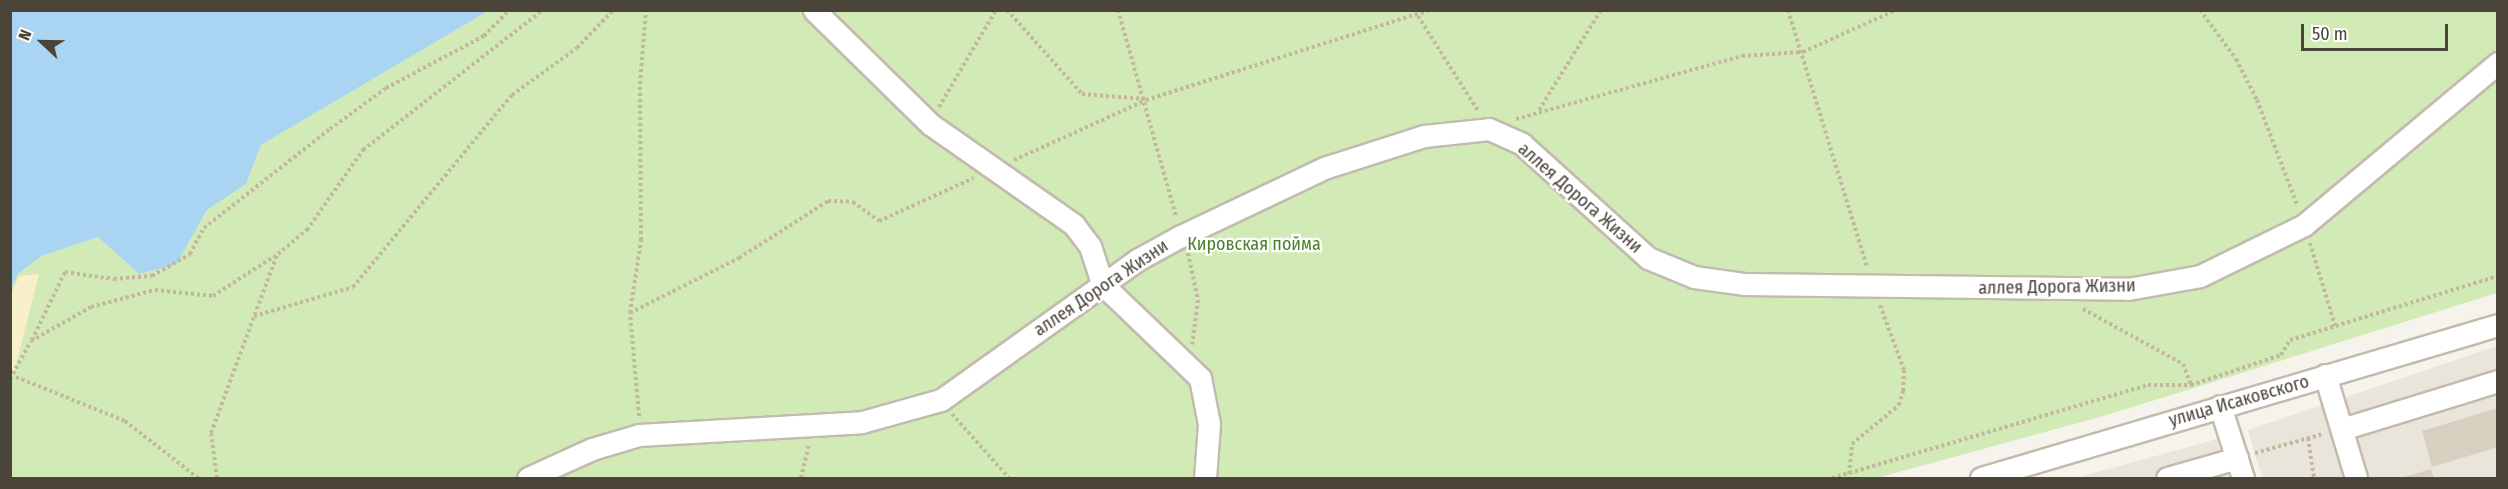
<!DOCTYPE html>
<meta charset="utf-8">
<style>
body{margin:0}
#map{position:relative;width:2508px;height:489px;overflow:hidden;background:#f6f3ec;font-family:"Fira Sans Condensed",sans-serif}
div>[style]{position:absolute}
.residential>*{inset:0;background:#eae5da}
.green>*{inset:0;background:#d2eab5}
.sand>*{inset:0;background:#f9efc9}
.water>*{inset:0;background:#a9d4f2}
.building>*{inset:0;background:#d8cfc1}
.path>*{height:4px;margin-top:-2px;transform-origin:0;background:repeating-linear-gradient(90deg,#c4b79f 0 3px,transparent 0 6px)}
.roads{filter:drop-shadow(2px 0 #c2bbae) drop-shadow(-2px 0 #c2bbae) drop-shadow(0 2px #c2bbae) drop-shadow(0 -2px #c2bbae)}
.minor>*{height:21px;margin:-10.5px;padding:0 10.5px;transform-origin:10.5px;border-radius:10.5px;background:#fff}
span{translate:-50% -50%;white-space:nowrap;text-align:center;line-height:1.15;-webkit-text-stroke:4.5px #fff;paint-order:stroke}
.street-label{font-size:18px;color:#4b4439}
.park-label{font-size:18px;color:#4a7f2a}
.frame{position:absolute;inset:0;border:12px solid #4b4439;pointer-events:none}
.north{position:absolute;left:12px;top:12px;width:60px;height:60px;-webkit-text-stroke:4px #fff;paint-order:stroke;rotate:292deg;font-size:16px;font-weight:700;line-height:24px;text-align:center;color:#4b4439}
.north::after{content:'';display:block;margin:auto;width:21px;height:27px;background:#4b4439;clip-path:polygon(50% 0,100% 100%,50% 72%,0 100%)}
.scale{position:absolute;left:2301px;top:24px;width:147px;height:27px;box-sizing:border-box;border:3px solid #4b4439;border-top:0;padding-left:8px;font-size:18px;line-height:21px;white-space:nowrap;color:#4b4439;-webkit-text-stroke:4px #fff;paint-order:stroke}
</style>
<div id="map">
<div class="residential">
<i style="clip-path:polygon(2497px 346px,2497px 478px,2262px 478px,2248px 430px)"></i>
<i style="clip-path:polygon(2217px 439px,2229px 478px,2076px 478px)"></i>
</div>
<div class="green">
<i style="clip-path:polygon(488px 11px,2497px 11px,2497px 293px,2107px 415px,1877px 478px,11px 478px,11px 289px,18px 274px,42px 256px,98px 237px,139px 274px,176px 265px,207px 210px,246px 184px,261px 145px)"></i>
</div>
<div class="sand">
<i style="clip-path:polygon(39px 274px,13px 376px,11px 376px,11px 295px,19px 276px)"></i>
</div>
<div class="water">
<i style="clip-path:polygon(11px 10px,488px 10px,488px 11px,261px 145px,246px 184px,207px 210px,176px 265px,139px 274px,98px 237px,42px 256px,18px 274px,11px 289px)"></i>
</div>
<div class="building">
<i style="clip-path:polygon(2498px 408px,2498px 447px,2432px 467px,2422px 431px)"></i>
<i style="clip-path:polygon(2431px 469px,2434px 478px,2400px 478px)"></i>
</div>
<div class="path">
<i style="left:1007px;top:10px;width:113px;rotate:48.2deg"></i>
<i style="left:1082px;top:94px;width:63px;rotate:4.5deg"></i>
<i style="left:1118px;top:10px;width:215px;rotate:74.3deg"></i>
<i style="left:1788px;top:10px;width:268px;rotate:72.9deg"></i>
<i style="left:2200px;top:10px;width:61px;rotate:53.7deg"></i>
<i style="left:2236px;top:59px;width:46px;rotate:62.9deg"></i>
<i style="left:2257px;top:100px;width:112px;rotate:69.1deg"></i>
<i style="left:1418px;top:16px;width:112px;rotate:57.7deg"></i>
<i style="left:939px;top:107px;width:113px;rotate:-59.6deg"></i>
<i style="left:1539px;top:110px;width:118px;rotate:-58.2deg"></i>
<i style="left:1516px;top:119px;width:235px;rotate:-15.6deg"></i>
<i style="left:1742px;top:56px;width:61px;rotate:-3.8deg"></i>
<i style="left:1803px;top:52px;width:102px;rotate:-24.3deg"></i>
<i style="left:1014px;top:160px;width:145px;rotate:-24.4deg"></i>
<i style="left:1146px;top:100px;width:298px;rotate:-17.6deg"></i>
<i style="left:2310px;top:243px;width:87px;rotate:73.2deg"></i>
<i style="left:1188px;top:253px;width:48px;rotate:78deg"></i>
<i style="left:1198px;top:300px;width:45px;rotate:97.6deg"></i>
<i style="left:2083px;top:309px;width:114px;rotate:28.8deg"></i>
<i style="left:2183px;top:364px;width:22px;rotate:69deg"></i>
<i style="left:630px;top:313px;width:122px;rotate:-26.8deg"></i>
<i style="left:739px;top:258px;width:106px;rotate:-32.6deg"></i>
<i style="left:828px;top:201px;width:25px;rotate:2deg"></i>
<i style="left:853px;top:202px;width:32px;rotate:36deg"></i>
<i style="left:879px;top:221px;width:104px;rotate:-24.4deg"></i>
<i style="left:254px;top:316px;width:103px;rotate:-16.3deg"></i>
<i style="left:353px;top:287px;width:249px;rotate:-50.4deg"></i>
<i style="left:512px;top:95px;width:80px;rotate:-35.9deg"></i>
<i style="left:577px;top:48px;width:52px;rotate:-46.5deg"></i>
<i style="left:32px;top:340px;width:76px;rotate:-64.1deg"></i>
<i style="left:65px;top:272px;width:49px;rotate:8.1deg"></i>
<i style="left:114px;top:279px;width:38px;rotate:-5deg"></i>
<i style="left:152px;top:276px;width:30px;rotate:-30deg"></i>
<i style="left:178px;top:261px;width:14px;rotate:-30deg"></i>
<i style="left:190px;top:254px;width:30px;rotate:-62deg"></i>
<i style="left:204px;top:228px;width:160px;rotate:-38.2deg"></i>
<i style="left:330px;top:129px;width:69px;rotate:-36.2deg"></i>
<i style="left:386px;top:88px;width:111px;rotate:-28deg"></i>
<i style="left:484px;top:36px;width:36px;rotate:-46deg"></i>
<i style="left:16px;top:377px;width:118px;rotate:22deg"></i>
<i style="left:125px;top:421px;width:93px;rotate:38deg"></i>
<i style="left:10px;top:379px;width:43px;rotate:-61.1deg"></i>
<i style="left:31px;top:341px;width:69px;rotate:-29.5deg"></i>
<i style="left:91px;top:307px;width:66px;rotate:-14.9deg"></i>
<i style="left:155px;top:290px;width:58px;rotate:5.9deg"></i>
<i style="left:213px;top:296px;width:77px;rotate:-32.9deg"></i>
<i style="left:278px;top:254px;width:38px;rotate:-40deg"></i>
<i style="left:307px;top:230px;width:98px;rotate:-55deg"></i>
<i style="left:363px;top:150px;width:228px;rotate:-37.9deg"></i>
<i style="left:952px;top:414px;width:86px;rotate:48.3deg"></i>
<i style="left:639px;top:416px;width:103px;rotate:-95deg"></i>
<i style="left:630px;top:313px;width:74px;rotate:-81.4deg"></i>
<i style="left:641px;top:240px;width:156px;rotate:-90.4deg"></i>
<i style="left:640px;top:84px;width:74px;rotate:-85.4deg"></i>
<i style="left:2308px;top:438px;width:40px;rotate:81.5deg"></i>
<i style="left:2255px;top:453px;width:71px;rotate:-15.6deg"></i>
<i style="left:1849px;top:474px;width:30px;rotate:-84deg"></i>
<i style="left:1852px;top:444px;width:61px;rotate:-39.7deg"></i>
<i style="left:1899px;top:405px;width:15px;rotate:-74deg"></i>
<i style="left:1903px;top:391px;width:21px;rotate:-87deg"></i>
<i style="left:1904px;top:370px;width:69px;rotate:-110.3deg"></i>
<i style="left:217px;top:478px;width:45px;rotate:-97.6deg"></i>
<i style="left:211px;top:433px;width:190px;rotate:-69.7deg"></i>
<i style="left:801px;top:478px;width:35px;rotate:-77deg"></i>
<i style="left:1832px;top:478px;width:329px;rotate:-16.4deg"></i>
<i style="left:2148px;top:385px;width:43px"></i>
<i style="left:2191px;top:385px;width:95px;rotate:-18.4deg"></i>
<i style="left:2281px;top:355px;width:17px;rotate:-59deg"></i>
<i style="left:2290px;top:340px;width:218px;rotate:-17.1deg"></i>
</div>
<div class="roads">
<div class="minor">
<i style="left:814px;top:10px;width:163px;rotate:44.5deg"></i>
<i style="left:930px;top:124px;width:176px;rotate:35deg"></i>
<i style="left:1074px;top:225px;width:26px;rotate:53deg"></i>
<i style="left:1090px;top:246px;width:40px;rotate:72deg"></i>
<i style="left:1102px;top:284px;width:136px;rotate:43.8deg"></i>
<i style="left:1200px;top:378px;width:47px;rotate:78.9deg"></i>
<i style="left:1209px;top:424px;width:54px;rotate:94.2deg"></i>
<i style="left:2325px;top:375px;width:108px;rotate:73.2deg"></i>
<i style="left:2220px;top:406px;width:76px;rotate:72.3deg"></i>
<i style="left:2342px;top:429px;width:163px;rotate:-17.1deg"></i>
<i style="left:528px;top:478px;width:70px;rotate:-24.4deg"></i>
<i style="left:592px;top:449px;width:49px;rotate:-16.6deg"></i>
<i style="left:639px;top:435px;width:223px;rotate:-3.3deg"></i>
<i style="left:862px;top:422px;width:82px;rotate:-15.6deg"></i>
<i style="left:941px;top:400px;width:241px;rotate:-35.5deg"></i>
<i style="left:1137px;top:260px;width:50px;rotate:-28.6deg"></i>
<i style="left:1181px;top:236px;width:158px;rotate:-25.4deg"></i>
<i style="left:1324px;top:168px;width:105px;rotate:-17.7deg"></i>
<i style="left:1424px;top:136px;width:65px;rotate:-6.1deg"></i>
<i style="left:1489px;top:129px;width:36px;rotate:24deg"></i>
<i style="left:1522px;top:144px;width:170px;rotate:42.1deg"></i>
<i style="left:1648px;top:258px;width:50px;rotate:22.4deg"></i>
<i style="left:1694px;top:277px;width:50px;rotate:8deg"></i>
<i style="left:1744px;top:284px;width:384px;rotate:0.7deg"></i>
<i style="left:2128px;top:289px;width:73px;rotate:-10.2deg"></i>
<i style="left:2200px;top:276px;width:116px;rotate:-26.1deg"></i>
<i style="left:2304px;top:225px;width:253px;rotate:-39.9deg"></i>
<i style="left:1981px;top:478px;width:539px;rotate:-16.49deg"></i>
<i style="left:2167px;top:478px;width:73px;rotate:-15.9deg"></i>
</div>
</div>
<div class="street-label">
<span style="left:1580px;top:198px;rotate:41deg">аллея Дорога Жизни</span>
<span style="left:2057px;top:287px;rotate:-1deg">аллея Дорога Жизни</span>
<span style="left:1101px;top:288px;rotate:-34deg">аллея Дорога Жизни</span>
<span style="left:2239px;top:401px;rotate:-16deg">улица Исаковского</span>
</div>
<div class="park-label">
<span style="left:1254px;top:244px">Кировская пойма</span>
</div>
<div class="frame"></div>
<div class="north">N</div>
<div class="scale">50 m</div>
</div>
